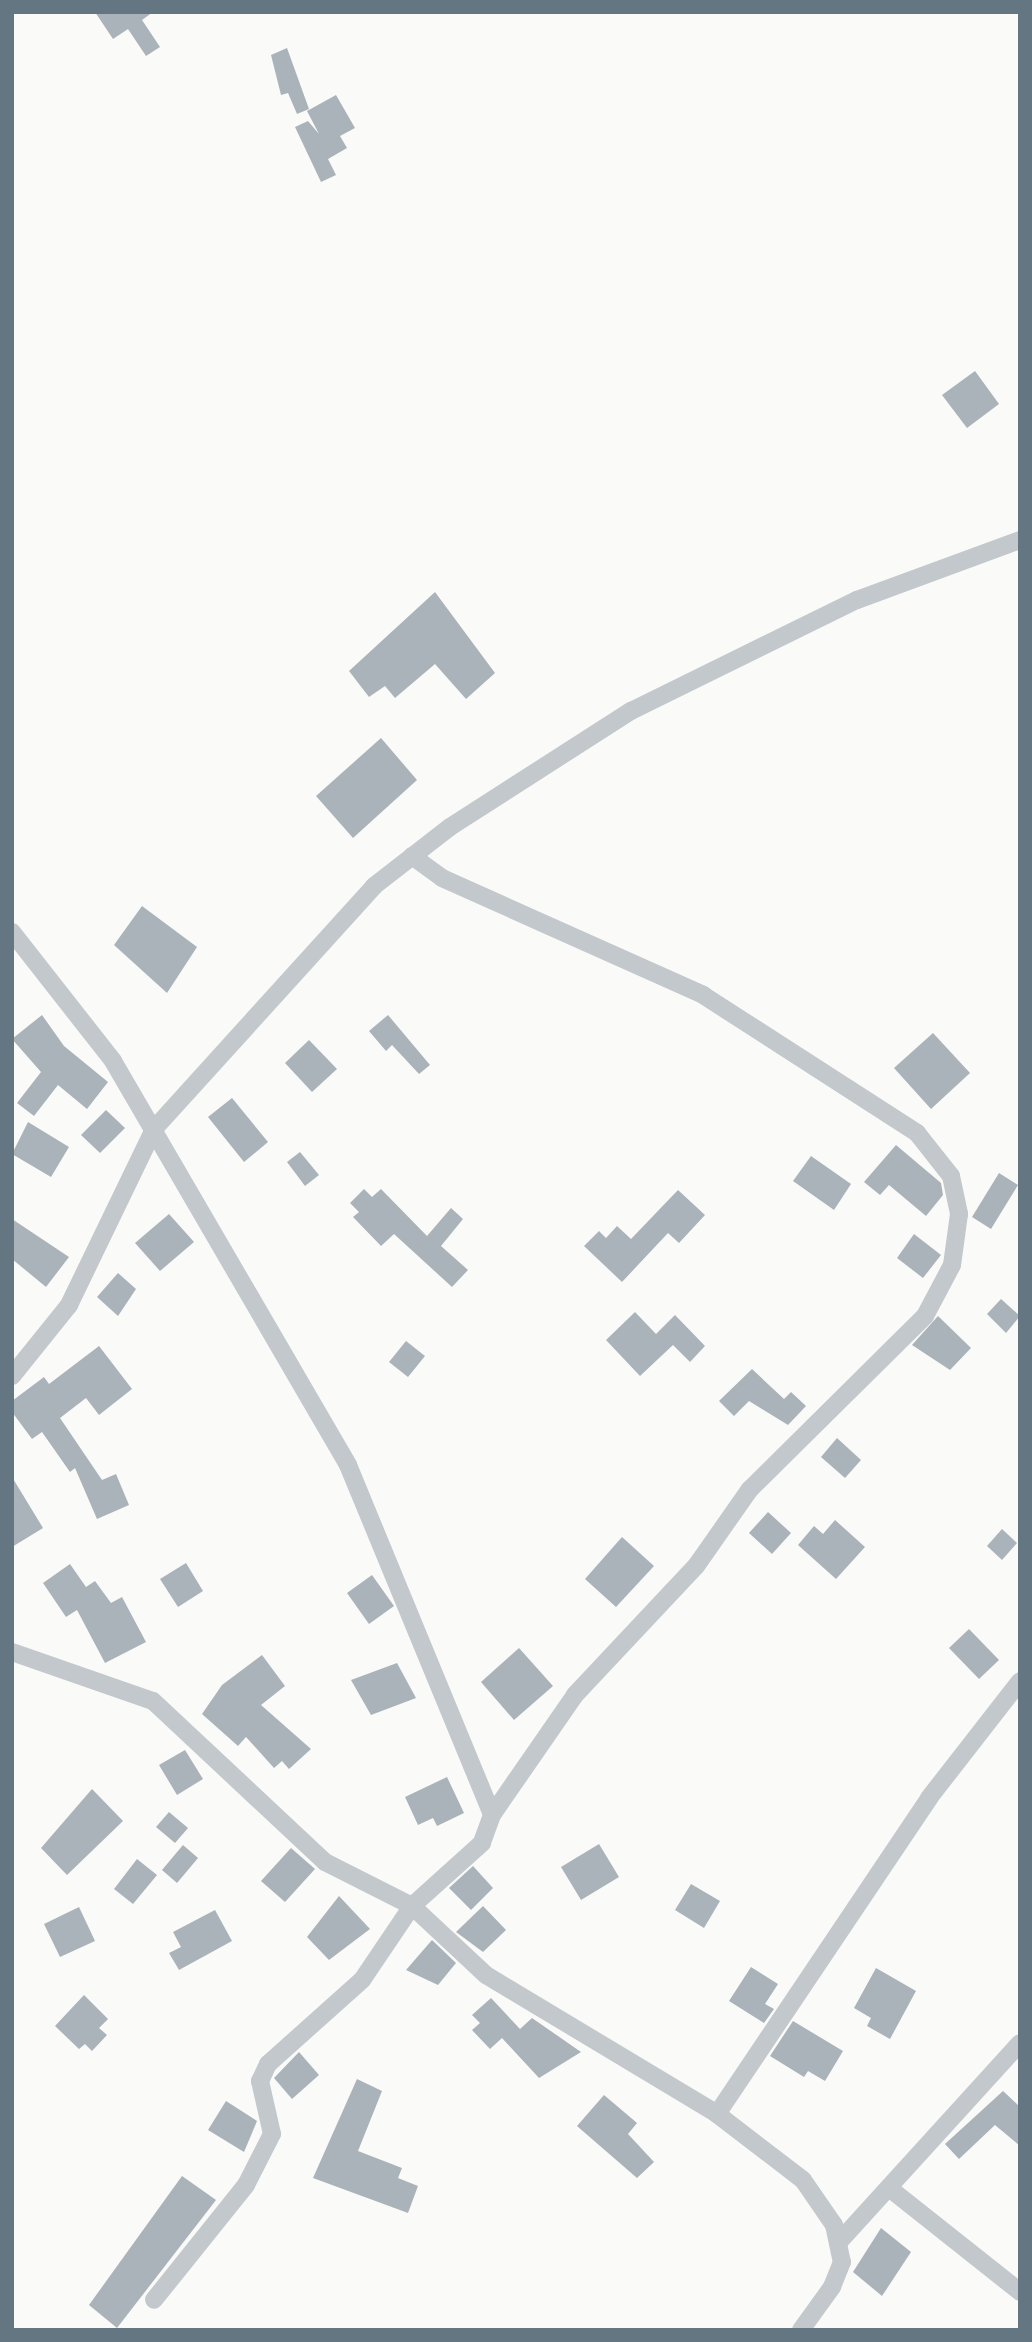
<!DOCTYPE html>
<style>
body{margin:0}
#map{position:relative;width:1032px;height:2342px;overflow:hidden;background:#fafaf8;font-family:Roboto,sans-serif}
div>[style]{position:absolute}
.building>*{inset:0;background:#aab3b9}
.street>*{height:18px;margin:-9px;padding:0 9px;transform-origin:9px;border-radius:9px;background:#c3c8cc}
span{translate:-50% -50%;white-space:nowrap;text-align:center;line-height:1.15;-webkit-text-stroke:7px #fff;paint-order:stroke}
.frame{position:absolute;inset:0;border:14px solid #657683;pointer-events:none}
</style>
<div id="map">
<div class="building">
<i style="clip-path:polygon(95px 12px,153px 12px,142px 20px,160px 47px,146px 56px,128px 29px,113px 39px)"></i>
<i style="clip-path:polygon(287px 48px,309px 109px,297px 114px,288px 93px,281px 95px,271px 55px)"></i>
<i style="clip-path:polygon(336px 95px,355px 128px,340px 136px,347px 148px,328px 159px,336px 175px,321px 182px,295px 127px,308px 121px,319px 134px,307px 111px)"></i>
<i style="clip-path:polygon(975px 371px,999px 404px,967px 428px,942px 395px)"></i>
<i style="clip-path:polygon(435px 592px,495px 673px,466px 699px,435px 664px,395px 698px,385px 686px,369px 697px,349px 671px)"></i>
<i style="clip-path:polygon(381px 738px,417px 780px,353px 838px,316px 796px)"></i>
<i style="clip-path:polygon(142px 906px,197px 947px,167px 993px,114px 945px)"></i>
<i style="clip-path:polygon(42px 1015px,64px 1046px,108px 1082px,87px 1109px,58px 1085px,34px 1116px,17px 1103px,41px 1072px,12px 1039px)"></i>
<i style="clip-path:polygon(388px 1015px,430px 1065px,419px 1074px,392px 1045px,386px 1051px,369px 1031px)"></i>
<i style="clip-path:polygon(933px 1033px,970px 1073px,931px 1109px,894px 1068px)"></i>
<i style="clip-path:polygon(309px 1040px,337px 1069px,312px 1092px,285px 1063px)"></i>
<i style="clip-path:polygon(232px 1098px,268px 1142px,244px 1162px,208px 1117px)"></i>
<i style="clip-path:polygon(106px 1110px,125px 1128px,100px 1153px,81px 1135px)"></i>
<i style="clip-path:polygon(28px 1122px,69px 1147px,51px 1177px,12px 1154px)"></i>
<i style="clip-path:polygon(896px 1145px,941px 1183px,943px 1195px,926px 1216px,889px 1185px,880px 1195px,864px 1182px)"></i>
<i style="clip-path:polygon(300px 1152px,319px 1175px,305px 1186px,287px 1162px)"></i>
<i style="clip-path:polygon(811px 1156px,851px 1184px,834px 1210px,793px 1181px)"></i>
<i style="clip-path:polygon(999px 1173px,1018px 1185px,991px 1229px,972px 1217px)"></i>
<i style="clip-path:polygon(364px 1189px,372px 1197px,381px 1189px,427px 1236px,451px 1208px,463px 1219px,441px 1246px,468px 1270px,452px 1287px,394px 1234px,381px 1246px,353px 1217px,359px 1212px,350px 1203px)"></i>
<i style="clip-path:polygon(678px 1190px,705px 1215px,679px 1243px,668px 1233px,622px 1282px,584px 1246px,599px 1231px,606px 1238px,617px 1226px,631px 1239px)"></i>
<i style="clip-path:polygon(169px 1214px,194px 1242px,160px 1271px,135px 1243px)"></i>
<i style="clip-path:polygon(12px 1219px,69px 1257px,46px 1287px,12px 1259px)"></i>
<i style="clip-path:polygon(914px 1234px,941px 1255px,923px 1278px,897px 1258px)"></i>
<i style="clip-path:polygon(118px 1273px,136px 1289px,118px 1316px,97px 1297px)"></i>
<i style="clip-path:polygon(1001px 1299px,1020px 1316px,1006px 1333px,987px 1314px)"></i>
<i style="clip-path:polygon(635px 1312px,656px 1334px,675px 1315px,705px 1346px,690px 1362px,673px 1345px,640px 1376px,606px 1340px)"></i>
<i style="clip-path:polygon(938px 1316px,971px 1348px,950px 1370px,912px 1345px)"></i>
<i style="clip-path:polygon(406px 1341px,425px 1356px,408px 1377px,389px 1362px)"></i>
<i style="clip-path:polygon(99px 1346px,132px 1389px,99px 1415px,86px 1398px,60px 1418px,102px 1480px,116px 1474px,129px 1505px,97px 1519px,75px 1468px,70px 1472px,42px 1432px,32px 1439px,12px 1412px,12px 1401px,44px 1377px,49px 1384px)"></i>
<i style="clip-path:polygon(752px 1369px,784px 1399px,791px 1392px,806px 1406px,788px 1425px,749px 1401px,734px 1416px,719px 1401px)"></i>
<i style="clip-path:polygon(837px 1438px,861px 1460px,845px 1478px,821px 1457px)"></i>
<i style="clip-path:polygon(12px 1477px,43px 1528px,12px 1547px)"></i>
<i style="clip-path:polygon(768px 1512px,791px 1533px,772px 1554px,749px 1533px)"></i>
<i style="clip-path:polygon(835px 1520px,865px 1547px,836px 1579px,798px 1545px,814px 1526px,823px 1534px)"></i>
<i style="clip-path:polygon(1002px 1529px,1017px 1543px,1002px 1560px,987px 1546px)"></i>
<i style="clip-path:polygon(622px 1537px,654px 1566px,616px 1607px,585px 1579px)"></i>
<i style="clip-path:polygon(186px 1563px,203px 1591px,178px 1607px,160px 1579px)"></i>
<i style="clip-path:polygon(70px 1564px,86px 1587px,95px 1581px,111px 1603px,122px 1597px,146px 1642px,105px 1663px,77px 1610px,66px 1617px,43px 1583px)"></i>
<i style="clip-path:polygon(372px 1575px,394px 1606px,369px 1624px,347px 1593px)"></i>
<i style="clip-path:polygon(969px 1629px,999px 1660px,979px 1679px,949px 1648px)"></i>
<i style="clip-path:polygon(519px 1648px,553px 1686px,514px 1720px,481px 1682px)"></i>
<i style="clip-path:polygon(262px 1655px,285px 1686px,261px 1705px,311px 1749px,289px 1769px,282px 1761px,274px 1768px,246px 1737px,238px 1746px,202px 1714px,222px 1685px)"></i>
<i style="clip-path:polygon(397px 1663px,416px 1698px,371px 1715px,351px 1680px)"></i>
<i style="clip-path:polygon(185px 1750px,203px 1779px,177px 1795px,159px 1765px)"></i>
<i style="clip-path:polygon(447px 1777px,464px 1813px,437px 1826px,433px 1818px,418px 1825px,405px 1797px)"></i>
<i style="clip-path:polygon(92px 1789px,123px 1821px,67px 1875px,41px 1848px)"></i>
<i style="clip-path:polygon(169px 1812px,188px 1828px,175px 1843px,156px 1827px)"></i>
<i style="clip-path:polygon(599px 1844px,619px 1877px,581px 1900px,561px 1867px)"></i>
<i style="clip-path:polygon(183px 1845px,198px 1858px,177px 1883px,162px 1870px)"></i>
<i style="clip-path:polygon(291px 1848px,315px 1869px,285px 1902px,261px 1881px)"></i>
<i style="clip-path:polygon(137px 1859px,157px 1875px,133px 1904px,114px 1889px)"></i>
<i style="clip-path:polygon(473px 1866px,493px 1888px,471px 1910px,449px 1888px)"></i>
<i style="clip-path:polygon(691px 1884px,720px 1901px,704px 1928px,675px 1910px)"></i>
<i style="clip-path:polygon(339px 1896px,370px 1929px,329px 1960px,307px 1937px)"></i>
<i style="clip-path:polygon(483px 1906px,506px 1930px,483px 1952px,456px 1932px)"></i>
<i style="clip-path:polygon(79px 1907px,95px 1941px,60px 1957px,44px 1924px)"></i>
<i style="clip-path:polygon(215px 1910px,232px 1941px,179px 1970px,169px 1953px,181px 1947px,173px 1932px)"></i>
<i style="clip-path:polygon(432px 1940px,456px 1963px,438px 1985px,406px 1970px)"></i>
<i style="clip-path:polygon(751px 1967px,778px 1984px,765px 2004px,774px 2009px,764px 2023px,729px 2001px)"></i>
<i style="clip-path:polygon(876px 1968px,916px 1991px,890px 2039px,867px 2026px,871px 2018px,854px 2008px)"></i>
<i style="clip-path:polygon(84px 1995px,108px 2019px,99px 2028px,107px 2035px,92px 2051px,85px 2044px,79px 2049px,55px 2026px)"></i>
<i style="clip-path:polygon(491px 1998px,520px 2029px,532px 2018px,581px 2052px,539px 2078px,502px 2038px,490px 2049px,472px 2030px,480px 2023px,472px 2015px)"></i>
<i style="clip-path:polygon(793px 2021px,843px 2051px,825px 2081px,808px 2071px,804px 2077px,770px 2056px)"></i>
<i style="clip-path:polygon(299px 2052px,319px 2075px,292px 2099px,274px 2078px)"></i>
<i style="clip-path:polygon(357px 2079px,382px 2091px,358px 2151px,402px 2168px,398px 2178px,418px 2186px,408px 2213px,313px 2178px)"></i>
<i style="clip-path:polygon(1003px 2091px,1020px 2107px,1020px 2146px,995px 2125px,959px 2159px,945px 2144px)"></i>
<i style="clip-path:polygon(604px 2095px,637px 2123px,628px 2134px,654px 2162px,637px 2178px,577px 2126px)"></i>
<i style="clip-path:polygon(226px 2101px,257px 2121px,244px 2152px,208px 2130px)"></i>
<i style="clip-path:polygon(182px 2176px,216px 2200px,117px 2328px,89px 2305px)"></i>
<i style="clip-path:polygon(881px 2228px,911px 2252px,882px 2296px,853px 2272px)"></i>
</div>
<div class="street">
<i style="left:412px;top:856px;width:37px;rotate:36deg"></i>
<i style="left:442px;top:878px;width:286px;rotate:24.1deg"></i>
<i style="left:703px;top:995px;width:255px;rotate:32.8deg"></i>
<i style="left:917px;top:1133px;width:55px;rotate:51.7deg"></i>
<i style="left:951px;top:1176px;width:39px;rotate:78deg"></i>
<i style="left:959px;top:1214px;width:51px;rotate:97.8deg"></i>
<i style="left:952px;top:1265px;width:58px;rotate:117.9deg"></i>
<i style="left:925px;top:1316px;width:246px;rotate:135.3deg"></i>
<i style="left:750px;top:1489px;width:94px;rotate:125deg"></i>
<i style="left:696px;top:1566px;width:177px;rotate:133.2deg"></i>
<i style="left:575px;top:1695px;width:146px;rotate:124.7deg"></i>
<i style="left:12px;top:932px;width:164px;rotate:51.9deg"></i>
<i style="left:113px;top:1061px;width:467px;rotate:59.8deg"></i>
<i style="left:348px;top:1465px;width:378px;rotate:67.6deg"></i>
<i style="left:492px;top:1815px;width:30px;rotate:110deg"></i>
<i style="left:482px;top:1843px;width:94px;rotate:138deg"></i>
<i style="left:412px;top:1906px;width:89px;rotate:124deg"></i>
<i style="left:362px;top:1980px;width:126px;rotate:138.2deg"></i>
<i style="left:268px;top:2064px;width:19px;rotate:115deg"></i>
<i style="left:260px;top:2081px;width:54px;rotate:77.2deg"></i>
<i style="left:272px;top:2134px;width:57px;rotate:117deg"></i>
<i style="left:246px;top:2185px;width:147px;rotate:128.7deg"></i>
<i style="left:12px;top:1376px;width:91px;rotate:-51.2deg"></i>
<i style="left:69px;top:1305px;width:195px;rotate:-64.2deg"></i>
<i style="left:154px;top:1129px;width:328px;rotate:-47.8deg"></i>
<i style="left:374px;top:886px;width:96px;rotate:-37.8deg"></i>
<i style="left:450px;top:827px;width:215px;rotate:-32.7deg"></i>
<i style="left:631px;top:711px;width:252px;rotate:-26.2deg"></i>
<i style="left:857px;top:600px;width:174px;rotate:-20.2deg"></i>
<i style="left:12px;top:1652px;width:149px;rotate:19.2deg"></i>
<i style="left:153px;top:1701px;width:236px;rotate:43.1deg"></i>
<i style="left:325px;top:1862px;width:97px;rotate:26.8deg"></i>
<i style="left:412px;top:1906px;width:101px;rotate:43deg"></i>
<i style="left:486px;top:1975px;width:270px;rotate:31deg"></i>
<i style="left:717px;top:2114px;width:108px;rotate:37.5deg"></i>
<i style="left:803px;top:2180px;width:55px;rotate:55.4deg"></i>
<i style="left:834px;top:2225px;width:38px;rotate:78deg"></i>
<i style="left:842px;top:2262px;width:27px;rotate:112deg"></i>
<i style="left:832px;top:2287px;width:53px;rotate:125.8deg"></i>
<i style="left:717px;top:2114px;width:381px;rotate:-56.1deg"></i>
<i style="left:929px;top:1798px;width:148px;rotate:-52.1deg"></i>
<i style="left:889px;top:2188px;width:167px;rotate:38.4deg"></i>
<i style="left:838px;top:2243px;width:270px;rotate:-47.7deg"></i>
</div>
<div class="frame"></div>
</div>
